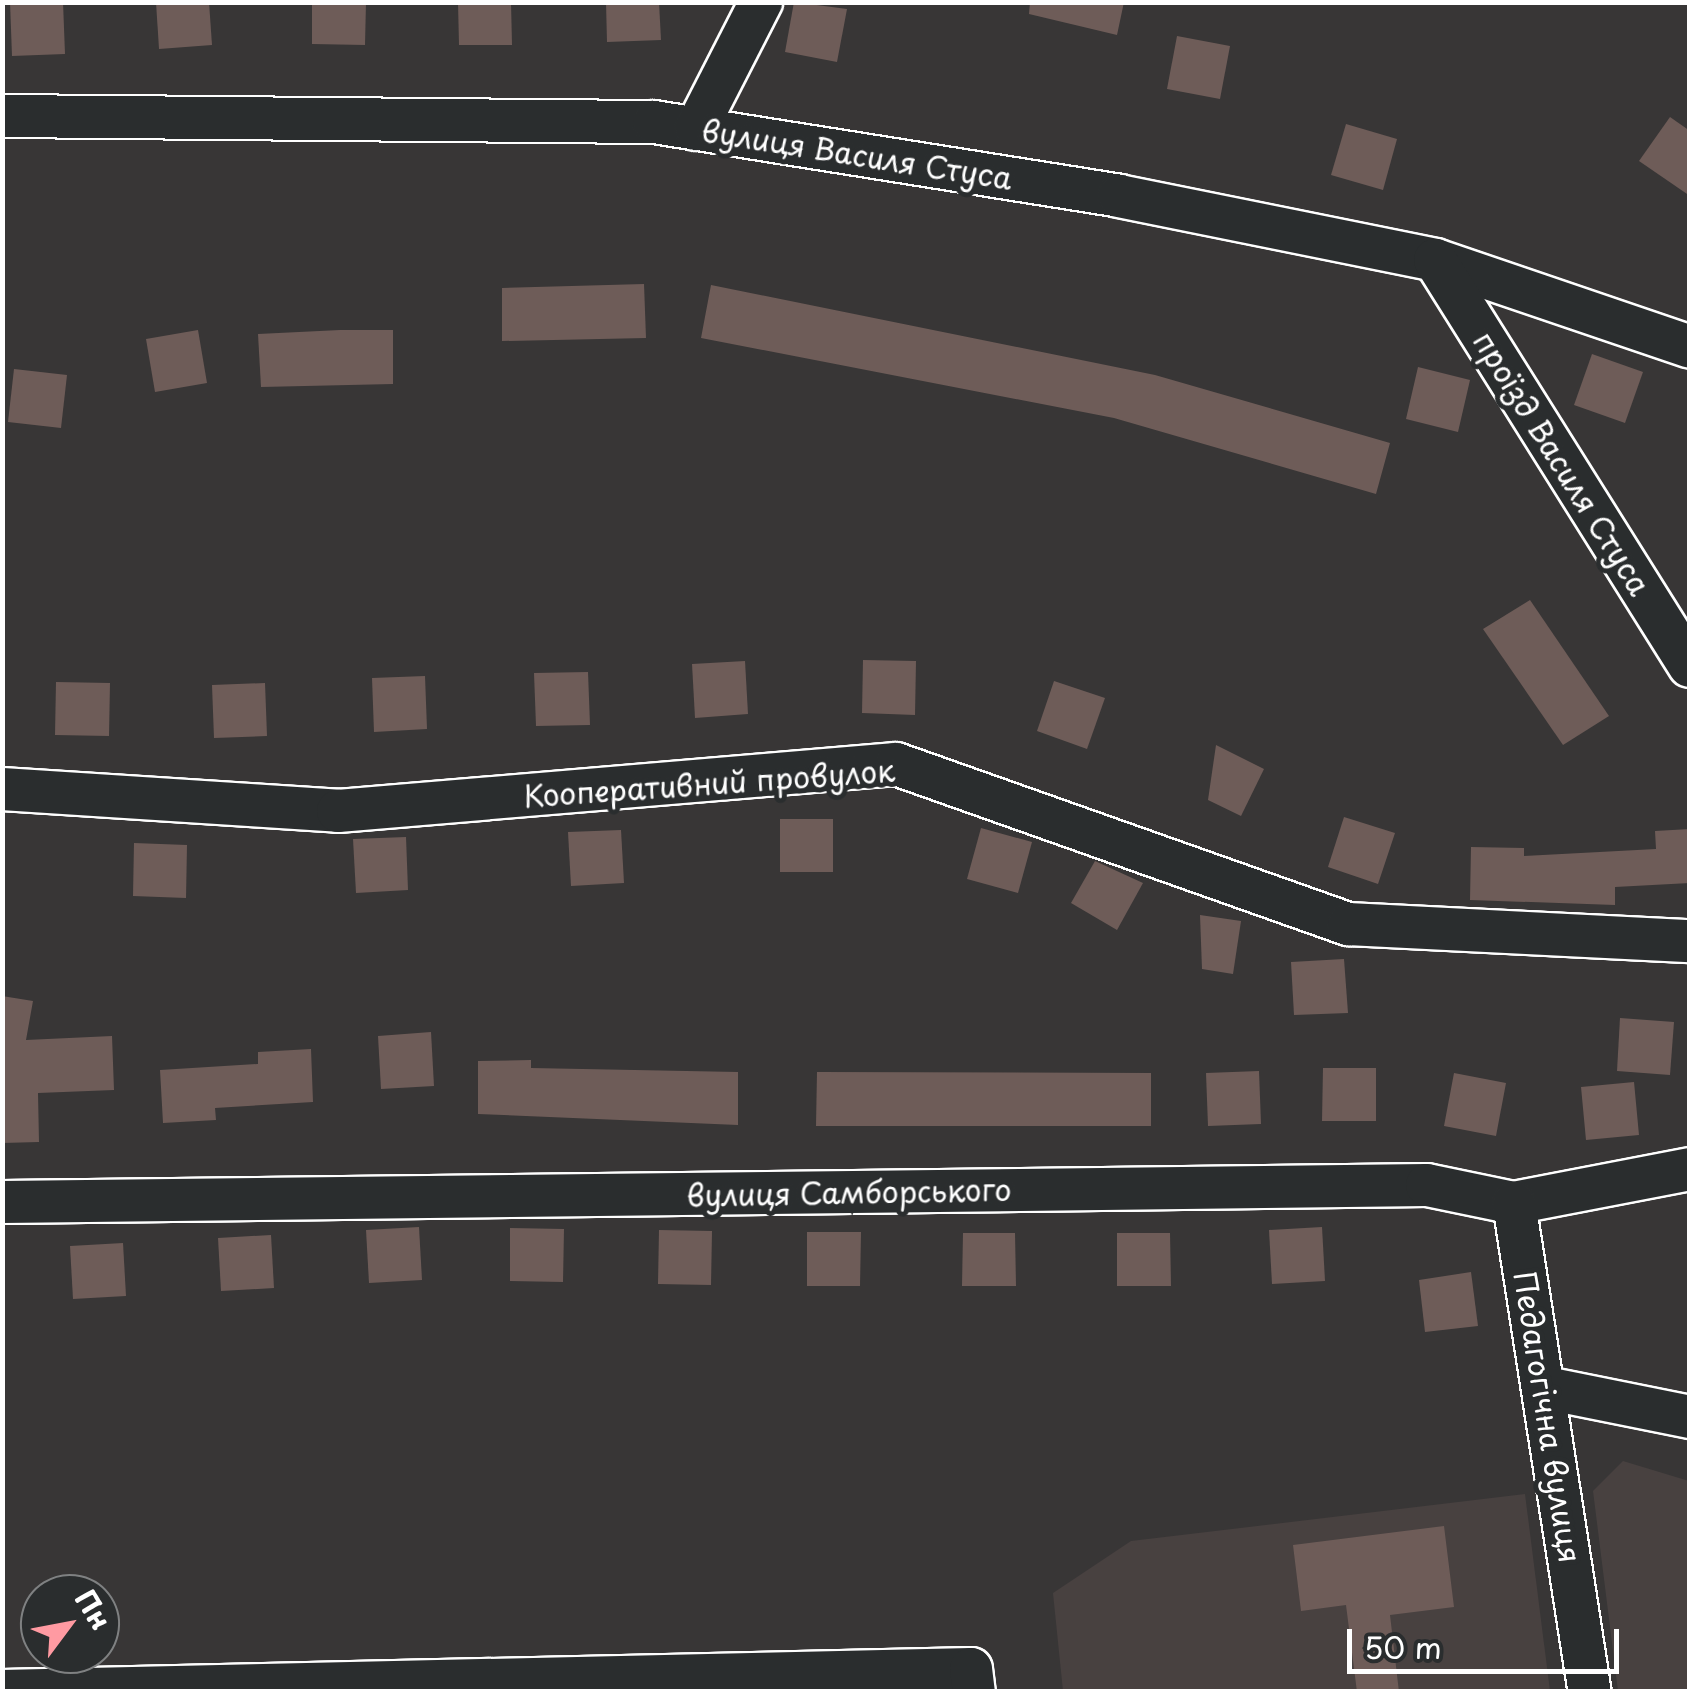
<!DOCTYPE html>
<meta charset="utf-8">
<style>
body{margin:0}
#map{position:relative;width:1692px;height:1694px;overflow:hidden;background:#383636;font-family:"Playpen Sans",sans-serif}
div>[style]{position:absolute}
.built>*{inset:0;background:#484140}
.building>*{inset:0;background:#6e5c58}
.roads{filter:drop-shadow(2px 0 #fff) drop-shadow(-2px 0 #fff) drop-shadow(0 2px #fff) drop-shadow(0 -2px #fff)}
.street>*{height:42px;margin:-21px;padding:0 21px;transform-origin:21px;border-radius:21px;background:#2a2d2e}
span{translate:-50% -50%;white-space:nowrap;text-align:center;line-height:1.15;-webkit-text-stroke:10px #2a2d2e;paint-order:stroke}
.street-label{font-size:30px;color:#fff}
.frame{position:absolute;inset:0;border:5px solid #fff;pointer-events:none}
.north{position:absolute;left:20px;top:1574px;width:100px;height:100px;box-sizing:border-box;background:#2a2d2e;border:2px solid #7f8182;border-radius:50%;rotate:58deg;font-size:28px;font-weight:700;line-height:40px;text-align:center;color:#fff}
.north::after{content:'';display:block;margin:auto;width:35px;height:45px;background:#ff9aa2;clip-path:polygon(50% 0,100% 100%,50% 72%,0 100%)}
.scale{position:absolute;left:1347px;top:1629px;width:272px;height:45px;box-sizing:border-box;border:5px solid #fff;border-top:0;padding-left:12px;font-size:30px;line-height:35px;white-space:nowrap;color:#fff;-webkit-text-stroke:8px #2a2d2e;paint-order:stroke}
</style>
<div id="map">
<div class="built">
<i style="clip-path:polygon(1623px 1461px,1689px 1481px,1689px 1691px,1618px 1691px,1593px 1491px)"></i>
<i style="clip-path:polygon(1525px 1494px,1550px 1691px,1063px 1691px,1053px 1593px,1131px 1541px)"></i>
</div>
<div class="building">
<i style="clip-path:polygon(10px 2px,63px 2px,65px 54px,12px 56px)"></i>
<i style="clip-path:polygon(156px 2px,209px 2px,212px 45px,159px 49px)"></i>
<i style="clip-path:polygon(312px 2px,366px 2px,365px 45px,312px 44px)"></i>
<i style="clip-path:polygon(458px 2px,511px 2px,512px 45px,459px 45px)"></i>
<i style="clip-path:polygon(606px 2px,659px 2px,661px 40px,607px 42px)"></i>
<i style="clip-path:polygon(794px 2px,847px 9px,837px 62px,785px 52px)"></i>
<i style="clip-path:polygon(1030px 2px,1124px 2px,1117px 35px,1029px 14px)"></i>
<i style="clip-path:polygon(1177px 36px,1230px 46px,1220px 99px,1167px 89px)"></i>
<i style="clip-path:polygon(1670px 117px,1690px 131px,1690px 196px,1639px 161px)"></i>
<i style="clip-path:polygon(1346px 124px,1397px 139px,1383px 190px,1331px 175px)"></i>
<i style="clip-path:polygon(644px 284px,646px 338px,502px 341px,502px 288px)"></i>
<i style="clip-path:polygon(711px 285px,1155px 375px,1390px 443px,1376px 494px,1114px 418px,701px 338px)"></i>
<i style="clip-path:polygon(198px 330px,207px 383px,155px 392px,146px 339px)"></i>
<i style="clip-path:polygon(340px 330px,393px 330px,393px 384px,261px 387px,258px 334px)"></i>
<i style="clip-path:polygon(1592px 354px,1643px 372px,1625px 423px,1574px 405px)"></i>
<i style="clip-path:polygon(1418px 367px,1470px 380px,1458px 432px,1406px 419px)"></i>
<i style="clip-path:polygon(14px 369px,67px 375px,61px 428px,8px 422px)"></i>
<i style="clip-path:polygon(1530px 600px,1609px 716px,1563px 745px,1483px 629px)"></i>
<i style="clip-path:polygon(863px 660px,916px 661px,915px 715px,862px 713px)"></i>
<i style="clip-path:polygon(745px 661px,748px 714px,695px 718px,692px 664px)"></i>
<i style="clip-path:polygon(588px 672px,590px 725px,536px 726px,534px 673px)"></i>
<i style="clip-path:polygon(425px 676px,427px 729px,374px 732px,372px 678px)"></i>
<i style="clip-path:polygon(1054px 681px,1105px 698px,1087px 749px,1037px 731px)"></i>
<i style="clip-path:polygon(56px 682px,110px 683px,109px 736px,55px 735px)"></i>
<i style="clip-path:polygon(265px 683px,267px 736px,214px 738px,212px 685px)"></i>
<i style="clip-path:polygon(1216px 745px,1264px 769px,1241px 816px,1208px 800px)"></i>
<i style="clip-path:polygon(1344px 817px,1395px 833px,1378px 884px,1328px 867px)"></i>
<i style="clip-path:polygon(780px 819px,833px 819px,833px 872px,780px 872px)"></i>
<i style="clip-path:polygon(981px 828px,1032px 842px,1018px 893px,967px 879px)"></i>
<i style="clip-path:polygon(1690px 829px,1690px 883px,1615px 887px,1615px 905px,1470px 900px,1471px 847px,1524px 848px,1524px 856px,1656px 849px,1655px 831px)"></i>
<i style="clip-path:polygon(621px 830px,624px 883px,571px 886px,568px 832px)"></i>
<i style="clip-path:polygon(406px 837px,408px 890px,356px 893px,353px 839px)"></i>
<i style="clip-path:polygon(134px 843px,187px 845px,186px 898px,133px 896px)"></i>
<i style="clip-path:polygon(1095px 861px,1143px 883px,1117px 930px,1071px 903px)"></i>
<i style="clip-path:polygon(1200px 915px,1241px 921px,1233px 974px,1202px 969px)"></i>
<i style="clip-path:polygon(1344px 959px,1348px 1013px,1294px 1015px,1291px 962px)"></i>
<i style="clip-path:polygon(2px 996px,33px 1001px,26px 1040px,112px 1036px,114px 1090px,38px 1093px,39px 1142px,2px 1143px)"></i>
<i style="clip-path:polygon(1620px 1018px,1674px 1022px,1670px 1075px,1617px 1071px)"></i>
<i style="clip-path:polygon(431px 1032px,434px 1086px,381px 1089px,378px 1036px)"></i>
<i style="clip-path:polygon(311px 1049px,313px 1102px,215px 1108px,216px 1120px,163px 1123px,160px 1070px,258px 1064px,258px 1052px)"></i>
<i style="clip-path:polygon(531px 1060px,531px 1068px,738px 1072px,738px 1125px,478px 1114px,478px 1061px)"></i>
<i style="clip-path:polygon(1323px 1068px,1376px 1068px,1376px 1121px,1322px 1121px)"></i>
<i style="clip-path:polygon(1259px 1071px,1261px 1124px,1208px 1126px,1206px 1073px)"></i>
<i style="clip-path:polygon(817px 1072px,1151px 1073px,1151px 1126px,816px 1126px)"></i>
<i style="clip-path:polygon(1454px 1073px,1506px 1083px,1496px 1136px,1444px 1126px)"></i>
<i style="clip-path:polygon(1634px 1082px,1639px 1135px,1586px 1140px,1581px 1087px)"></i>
<i style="clip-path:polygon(419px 1227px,422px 1280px,369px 1283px,366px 1230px)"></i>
<i style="clip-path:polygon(1322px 1227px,1325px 1281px,1272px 1284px,1269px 1230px)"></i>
<i style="clip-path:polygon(510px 1228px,564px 1229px,563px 1282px,510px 1281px)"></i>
<i style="clip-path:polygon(659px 1230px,712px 1231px,711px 1285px,658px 1284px)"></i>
<i style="clip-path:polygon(807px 1232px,861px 1232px,860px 1286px,807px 1286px)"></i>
<i style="clip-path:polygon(963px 1233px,1015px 1233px,1016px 1286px,962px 1286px)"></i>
<i style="clip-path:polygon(1117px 1233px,1170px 1233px,1171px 1286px,1117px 1286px)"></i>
<i style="clip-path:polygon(271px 1235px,274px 1288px,221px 1291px,218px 1238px)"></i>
<i style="clip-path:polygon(123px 1243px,126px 1296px,73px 1299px,70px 1246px)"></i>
<i style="clip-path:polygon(1471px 1272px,1478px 1326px,1425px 1332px,1419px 1280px)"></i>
<i style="clip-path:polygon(1444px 1526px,1454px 1607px,1390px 1615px,1399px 1692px,1357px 1692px,1346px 1605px,1301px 1611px,1293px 1545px)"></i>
</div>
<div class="roads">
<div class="street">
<i style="left:2px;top:116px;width:652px;rotate:0.53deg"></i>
<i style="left:654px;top:122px;width:471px;rotate:9deg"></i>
<i style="left:1119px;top:196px;width:322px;rotate:11.4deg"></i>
<i style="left:1435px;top:260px;width:269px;rotate:18.8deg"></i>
<i style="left:696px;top:129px;width:143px;rotate:-62.9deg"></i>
<i style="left:1435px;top:260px;width:479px;rotate:57.9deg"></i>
<i style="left:2px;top:789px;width:337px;rotate:3.7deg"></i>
<i style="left:338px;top:811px;width:560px;rotate:-4.81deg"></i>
<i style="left:896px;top:764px;width:480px;rotate:19.5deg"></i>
<i style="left:1349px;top:924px;width:341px;rotate:2.9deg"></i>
<i style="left:2px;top:1202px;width:1425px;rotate:-0.68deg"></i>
<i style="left:1427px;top:1185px;width:89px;rotate:11.7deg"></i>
<i style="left:1514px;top:1203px;width:179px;rotate:-10.9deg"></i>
<i style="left:1514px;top:1203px;width:495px;rotate:81.2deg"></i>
<i style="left:1546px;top:1388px;width:147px;rotate:11.4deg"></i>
<i style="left:2px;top:1691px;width:969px;rotate:-1.3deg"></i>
<i style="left:971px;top:1669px;width:23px;rotate:83deg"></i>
</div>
</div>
<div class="street-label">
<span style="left:857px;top:154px;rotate:9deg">вулиця Василя Стуса</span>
<span style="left:1562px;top:463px;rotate:58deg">проїзд Василя Стуса</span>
<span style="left:709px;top:783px;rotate:-4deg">Кооперативний провулок</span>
<span style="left:849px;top:1192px;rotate:-1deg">вулиця Самборського</span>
<span style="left:1548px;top:1417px;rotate:81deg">Педагогічна вулиця</span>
</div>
<div class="frame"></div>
<div class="north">Пн</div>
<div class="scale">50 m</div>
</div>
